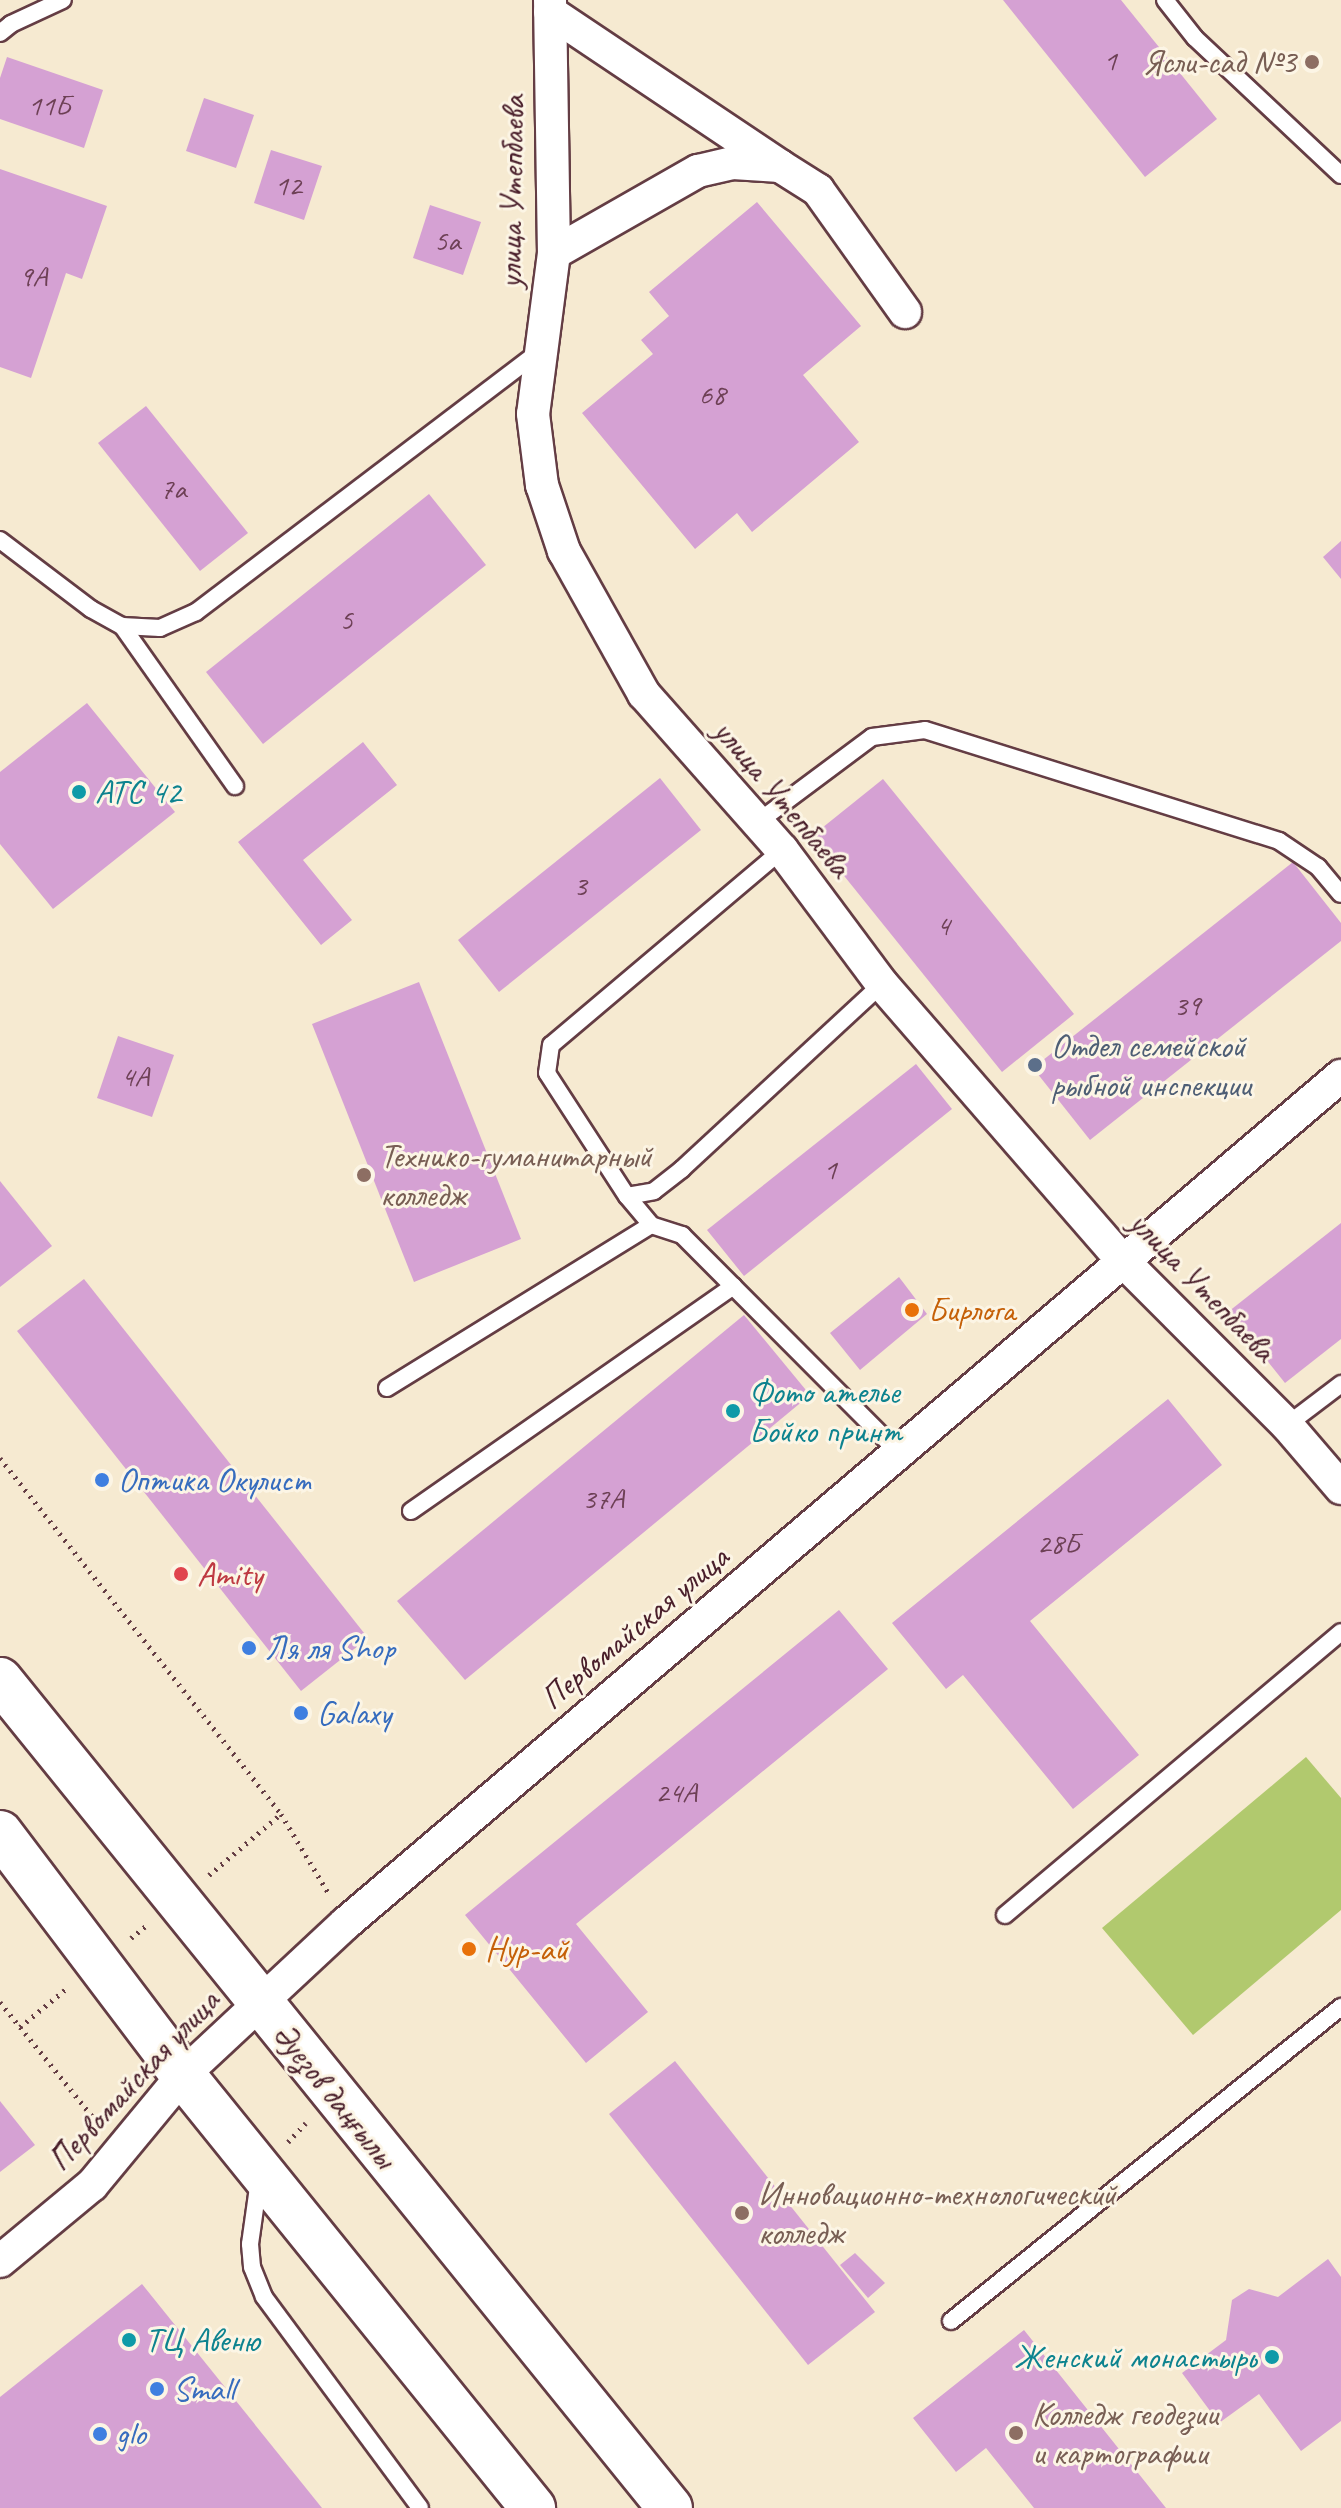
<!DOCTYPE html>
<meta charset="utf-8">
<style>
body{margin:0}
#map{position:relative;width:1341px;height:2508px;overflow:hidden;background:#f6ead1;font-family:Caveat,sans-serif}
div>[style]{position:absolute}
.green>*{inset:0;background:#b1c96e}
.building>*{inset:0;background:#d5a1d3}
.path>*{height:5px;margin-top:-2.5px;transform-origin:0;background:repeating-linear-gradient(90deg,#643d44 0 2px,transparent 0 8px)}
.roads{filter:drop-shadow(2px 0 #643d44) drop-shadow(-2px 0 #643d44) drop-shadow(0 2px #643d44) drop-shadow(0 -2px #643d44)}
.lane>*{height:16px;margin:-8px;padding:0 8px;transform-origin:8px;border-radius:8px;background:#fff}
.street>*{height:32px;margin:-16px;padding:0 16px;transform-origin:16px;border-radius:16px;background:#fff}
.secondary>*{height:44px;margin:-22px;padding:0 22px;transform-origin:22px;border-radius:22px;background:#fff}
.dots>*{width:22px;height:22px;translate:-50% -50%;box-sizing:border-box;border:4px solid #fcf5e5;border-radius:50%}
span{translate:-50% -50%;white-space:nowrap;text-align:center;line-height:1.15;-webkit-text-stroke:6px #fcf5e5;paint-order:stroke}
.number-label{font-size:30px;color:#6d4055}
.number-label span{-webkit-text-stroke-width:0}
.education-label{font-size:34px;color:#785e54}
.right{translate:-100% -50%;text-align:right}
.left{translate:0 -50%;text-align:left}
.street-label{font-size:34px;color:#4a1f2b}
.culture-label{font-size:34px;color:#0d838f}
.service-label{font-size:34px;color:#4e5e75}
.food-label{font-size:34px;color:#c56008}
.shop-label{font-size:34px;color:#366cbe}
.health-label{font-size:34px;color:#be3a42}
</style>
<div id="map">
<div class="green">
<i style="clip-path:polygon(1306px 1757px,1341px 1798px,1341px 1910px,1193px 2035px,1102px 1928px)"></i>
</div>
<div class="building">
<i style="clip-path:polygon(1003px 0,1121px 0,1217px 119px,1145px 177px)"></i>
<i style="clip-path:polygon(7px 57px,103px 90px,84px 148px,0 119px,0 78px)"></i>
<i style="clip-path:polygon(204px 98px,254px 115px,236px 168px,186px 151px)"></i>
<i style="clip-path:polygon(271px 150px,322px 166px,304px 220px,254px 203px)"></i>
<i style="clip-path:polygon(0 169px,107px 206px,82px 279px,66px 273px,31px 378px,0 367px)"></i>
<i style="clip-path:polygon(757px 202px,861px 326px,803px 375px,859px 442px,752px 532px,737px 513px,695px 549px,582px 413px,653px 354px,641px 340px,669px 316px,649px 292px)"></i>
<i style="clip-path:polygon(430px 205px,481px 222px,463px 275px,413px 258px)"></i>
<i style="clip-path:polygon(146px 406px,248px 533px,200px 571px,98px 443px)"></i>
<i style="clip-path:polygon(429px 494px,486px 565px,263px 744px,206px 672px)"></i>
<i style="clip-path:polygon(1341px 541px,1341px 579px,1323px 557px)"></i>
<i style="clip-path:polygon(87px 703px,175px 812px,53px 909px,0 844px,0 772px)"></i>
<i style="clip-path:polygon(363px 742px,397px 785px,303px 860px,352px 920px,321px 945px,238px 842px)"></i>
<i style="clip-path:polygon(660px 778px,701px 830px,499px 992px,458px 940px)"></i>
<i style="clip-path:polygon(883px 779px,1074px 1014px,1002px 1072px,812px 836px)"></i>
<i style="clip-path:polygon(1293px 862px,1341px 923px,1341px 941px,1090px 1140px,1033px 1068px)"></i>
<i style="clip-path:polygon(419px 982px,521px 1239px,414px 1282px,312px 1024px)"></i>
<i style="clip-path:polygon(118px 1036px,174px 1055px,152px 1117px,97px 1098px)"></i>
<i style="clip-path:polygon(916px 1064px,952px 1109px,744px 1276px,707px 1230px)"></i>
<i style="clip-path:polygon(0 1181px,52px 1246px,0 1287px)"></i>
<i style="clip-path:polygon(1341px 1223px,1341px 1339px,1285px 1383px,1228px 1312px)"></i>
<i style="clip-path:polygon(899px 1277px,927px 1314px,860px 1370px,830px 1333px)"></i>
<i style="clip-path:polygon(84px 1279px,368px 1638px,301px 1691px,17px 1331px)"></i>
<i style="clip-path:polygon(744px 1315px,810px 1395px,465px 1680px,397px 1601px)"></i>
<i style="clip-path:polygon(1168px 1399px,1222px 1465px,1030px 1621px,1139px 1755px,1073px 1809px,963px 1675px,946px 1689px,892px 1623px)"></i>
<i style="clip-path:polygon(839px 1610px,888px 1669px,576px 1924px,648px 2012px,586px 2063px,465px 1915px)"></i>
<i style="clip-path:polygon(675px 2061px,875px 2312px,808px 2365px,609px 2114px)"></i>
<i style="clip-path:polygon(0 2101px,35px 2145px,0 2172px)"></i>
<i style="clip-path:polygon(855px 2253px,885px 2283px,868px 2298px,840px 2265px)"></i>
<i style="clip-path:polygon(1328px 2259px,1341px 2277px,1341px 2421px,1301px 2451px,1259px 2394px,1219px 2423px,1182px 2373px,1226px 2340px,1232px 2300px,1249px 2289px,1278px 2297px)"></i>
<i style="clip-path:polygon(142px 2284px,322px 2508px,0 2508px,0 2397px)"></i>
<i style="clip-path:polygon(1024px 2330px,1166px 2508px,1034px 2508px,986px 2448px,956px 2472px,913px 2418px)"></i>
</div>
<div class="path">
<i style="left:0;top:1458px;width:454px;rotate:51.7deg"></i>
<i style="left:281px;top:1814px;width:93px;rotate:59deg"></i>
<i style="left:209px;top:1875px;width:94px;rotate:-40.3deg"></i>
<i style="left:131px;top:1938px;width:22px;rotate:-39deg"></i>
<i style="left:0;top:2002px;width:154px;rotate:51.1deg"></i>
<i style="left:20px;top:2027px;width:60px;rotate:-39.6deg"></i>
<i style="left:288px;top:2142px;width:26px;rotate:-47deg"></i>
</div>
<div class="roads">
<div class="lane">
<i style="left:1165px;top:0;width:48px;rotate:51.7deg"></i>
<i style="left:1195px;top:38px;width:200px;rotate:43.2deg"></i>
<i style="left:0;top:33px;width:14px;rotate:-39deg"></i>
<i style="left:11px;top:24px;width:57px;rotate:-24.8deg"></i>
<i style="left:0;top:540px;width:114px;rotate:37.2deg"></i>
<i style="left:91px;top:609px;width:35px;rotate:29deg"></i>
<i style="left:122px;top:626px;width:38px;rotate:3deg"></i>
<i style="left:160px;top:628px;width:39px;rotate:-24deg"></i>
<i style="left:196px;top:612px;width:430px;rotate:-37.2deg"></i>
<i style="left:122px;top:626px;width:196px;rotate:54.8deg"></i>
<i style="left:758px;top:822px;width:142px;rotate:-36.7deg"></i>
<i style="left:872px;top:737px;width:53px;rotate:-7.5deg"></i>
<i style="left:925px;top:730px;width:371px;rotate:17.4deg"></i>
<i style="left:1279px;top:841px;width:47px;rotate:33.7deg"></i>
<i style="left:1318px;top:867px;width:35px;rotate:50deg"></i>
<i style="left:782px;top:850px;width:302px;rotate:139.8deg"></i>
<i style="left:551px;top:1045px;width:28px;rotate:98deg"></i>
<i style="left:547px;top:1073px;width:147px;rotate:57deg"></i>
<i style="left:627px;top:1196px;width:27px;rotate:-10deg"></i>
<i style="left:654px;top:1191px;width:36px;rotate:-38deg"></i>
<i style="left:682px;top:1169px;width:272px;rotate:-42.8deg"></i>
<i style="left:627px;top:1196px;width:38px;rotate:50deg"></i>
<i style="left:387px;top:1388px;width:310px;rotate:-31.7deg"></i>
<i style="left:651px;top:1225px;width:33px;rotate:18deg"></i>
<i style="left:682px;top:1235px;width:306px;rotate:45.1deg"></i>
<i style="left:1287px;top:1425px;width:68px;rotate:-37.2deg"></i>
<i style="left:411px;top:1511px;width:393px;rotate:-34.9deg"></i>
<i style="left:1005px;top:1915px;width:439px;rotate:-40.1deg"></i>
<i style="left:259px;top:2180px;width:65px;rotate:98deg"></i>
<i style="left:250px;top:2244px;width:23px;rotate:85deg"></i>
<i style="left:252px;top:2267px;width:32px;rotate:68deg"></i>
<i style="left:264px;top:2297px;width:262px;rotate:53.5deg"></i>
<i style="left:951px;top:2321px;width:501px;rotate:-38.84deg"></i>
</div>
<div class="street">
<i style="left:550px;top:0;width:253px;rotate:89.1deg"></i>
<i style="left:554px;top:253px;width:162px;rotate:97.4deg"></i>
<i style="left:533px;top:414px;width:72px;rotate:82.8deg"></i>
<i style="left:542px;top:485px;width:70px;rotate:71.6deg"></i>
<i style="left:564px;top:551px;width:164px;rotate:60.8deg"></i>
<i style="left:644px;top:694px;width:208px;rotate:48.5deg"></i>
<i style="left:782px;top:850px;width:167px;rotate:53.3deg"></i>
<i style="left:882px;top:984px;width:367px;rotate:49deg"></i>
<i style="left:1123px;top:1261px;width:232px;rotate:45deg"></i>
<i style="left:1287px;top:1425px;width:83px;rotate:49.4deg"></i>
<i style="left:550px;top:12px;width:277px;rotate:33.8deg"></i>
<i style="left:554px;top:253px;width:166px;rotate:-29.7deg"></i>
<i style="left:698px;top:171px;width:36px;rotate:-13deg"></i>
<i style="left:733px;top:163px;width:47px;rotate:3.7deg"></i>
<i style="left:780px;top:166px;width:45px;rotate:32.3deg"></i>
<i style="left:818px;top:190px;width:150px;rotate:54.5deg"></i>
<i style="left:0;top:2261px;width:119px;rotate:-39.6deg"></i>
<i style="left:92px;top:2185px;width:143px;rotate:-50.4deg"></i>
<i style="left:183px;top:2075px;width:223px;rotate:-43deg"></i>
<i style="left:346px;top:1923px;width:1307px;rotate:-40.41deg"></i>
</div>
<div class="secondary">
<i style="left:0;top:1680px;width:1065px;rotate:51.02deg"></i>
<i style="left:0;top:1833px;width:303px;rotate:52.9deg"></i>
<i style="left:183px;top:2075px;width:557px;rotate:51.05deg"></i>
</div>
</div>
<div class="dots">
<i style="left:1312px;top:62px;background:#8d6e63"></i>
<i style="left:79px;top:792px;background:#0f9aa8"></i>
<i style="left:1035px;top:1065px;background:#5c6f8a"></i>
<i style="left:364px;top:1175px;background:#8d6e63"></i>
<i style="left:912px;top:1310px;background:#e8710a"></i>
<i style="left:733px;top:1411px;background:#0f9aa8"></i>
<i style="left:102px;top:1480px;background:#3f7fe0"></i>
<i style="left:181px;top:1574px;background:#e0444e"></i>
<i style="left:249px;top:1648px;background:#3f7fe0"></i>
<i style="left:301px;top:1713px;background:#3f7fe0"></i>
<i style="left:469px;top:1949px;background:#e8710a"></i>
<i style="left:742px;top:2213px;background:#8d6e63"></i>
<i style="left:129px;top:2340px;background:#0f9aa8"></i>
<i style="left:1272px;top:2357px;background:#0f9aa8"></i>
<i style="left:157px;top:2389px;background:#3f7fe0"></i>
<i style="left:1016px;top:2433px;background:#8d6e63"></i>
<i style="left:100px;top:2434px;background:#3f7fe0"></i>
</div>
<div class="number-label">
<span style="left:1110px;top:60px">1</span>
<span style="left:49px;top:105px">11Б</span>
<span style="left:288px;top:185px">12</span>
<span style="left:447px;top:240px">5а</span>
<span style="left:33px;top:276px">9А</span>
<span style="left:712px;top:394px">68</span>
<span style="left:173px;top:488px">7а</span>
<span style="left:346px;top:619px">5</span>
<span style="left:580px;top:885px">3</span>
<span style="left:943px;top:925px">4</span>
<span style="left:1187px;top:1005px">39</span>
<span style="left:135px;top:1076px">4А</span>
<span style="left:830px;top:1169px">1</span>
<span style="left:603px;top:1498px">37А</span>
<span style="left:1058px;top:1543px">28Б</span>
<span style="left:676px;top:1792px">24А</span>
</div>
<div class="education-label">
<span class="right" style="left:1296px;top:62px">Ясли-сад №3</span>
<span class="left" style="left:380px;top:1175px">Технико-гуманитарный<br>колледж</span>
<span class="left" style="left:758px;top:2213px">Инновационно-технологический<br>колледж</span>
<span class="left" style="left:1032px;top:2433px">Колледж геодезии<br>и картографии</span>
</div>
<div class="street-label">
<span style="left:511px;top:192px;rotate:-89deg">улица Утепбаева</span>
<span style="left:783px;top:798px;rotate:50deg">улица Утепбаева</span>
<span style="left:1203px;top:1286px;rotate:46deg">улица Утепбаева</span>
<span style="left:634px;top:1627px;rotate:-40deg">Первомайская улица</span>
<span style="left:133px;top:2080px;rotate:-47deg">Первомайская улица</span>
<span style="left:335px;top:2095px;rotate:51deg">Әуезов даңғылы</span>
</div>
<div class="culture-label">
<span class="left" style="left:95px;top:792px">АТС 42</span>
<span class="left" style="left:749px;top:1411px">Фото ателье<br>Бойко принт</span>
<span class="left" style="left:145px;top:2340px">ТЦ Авеню</span>
<span class="right" style="left:1256px;top:2357px">Женский монастырь</span>
</div>
<div class="service-label">
<span class="left" style="left:1051px;top:1065px">Отдел семейской<br>рыбной инспекции</span>
</div>
<div class="food-label">
<span class="left" style="left:928px;top:1310px">Бирлога</span>
<span class="left" style="left:485px;top:1949px">Нур-ай</span>
</div>
<div class="shop-label">
<span class="left" style="left:118px;top:1480px">Оптика Окулист</span>
<span class="left" style="left:265px;top:1648px">Ля ля Shop</span>
<span class="left" style="left:317px;top:1713px">Galaxy</span>
<span class="left" style="left:173px;top:2389px">Small</span>
<span class="left" style="left:116px;top:2434px">glo</span>
</div>
<div class="health-label">
<span class="left" style="left:197px;top:1574px">Amity</span>
</div>
</div>
